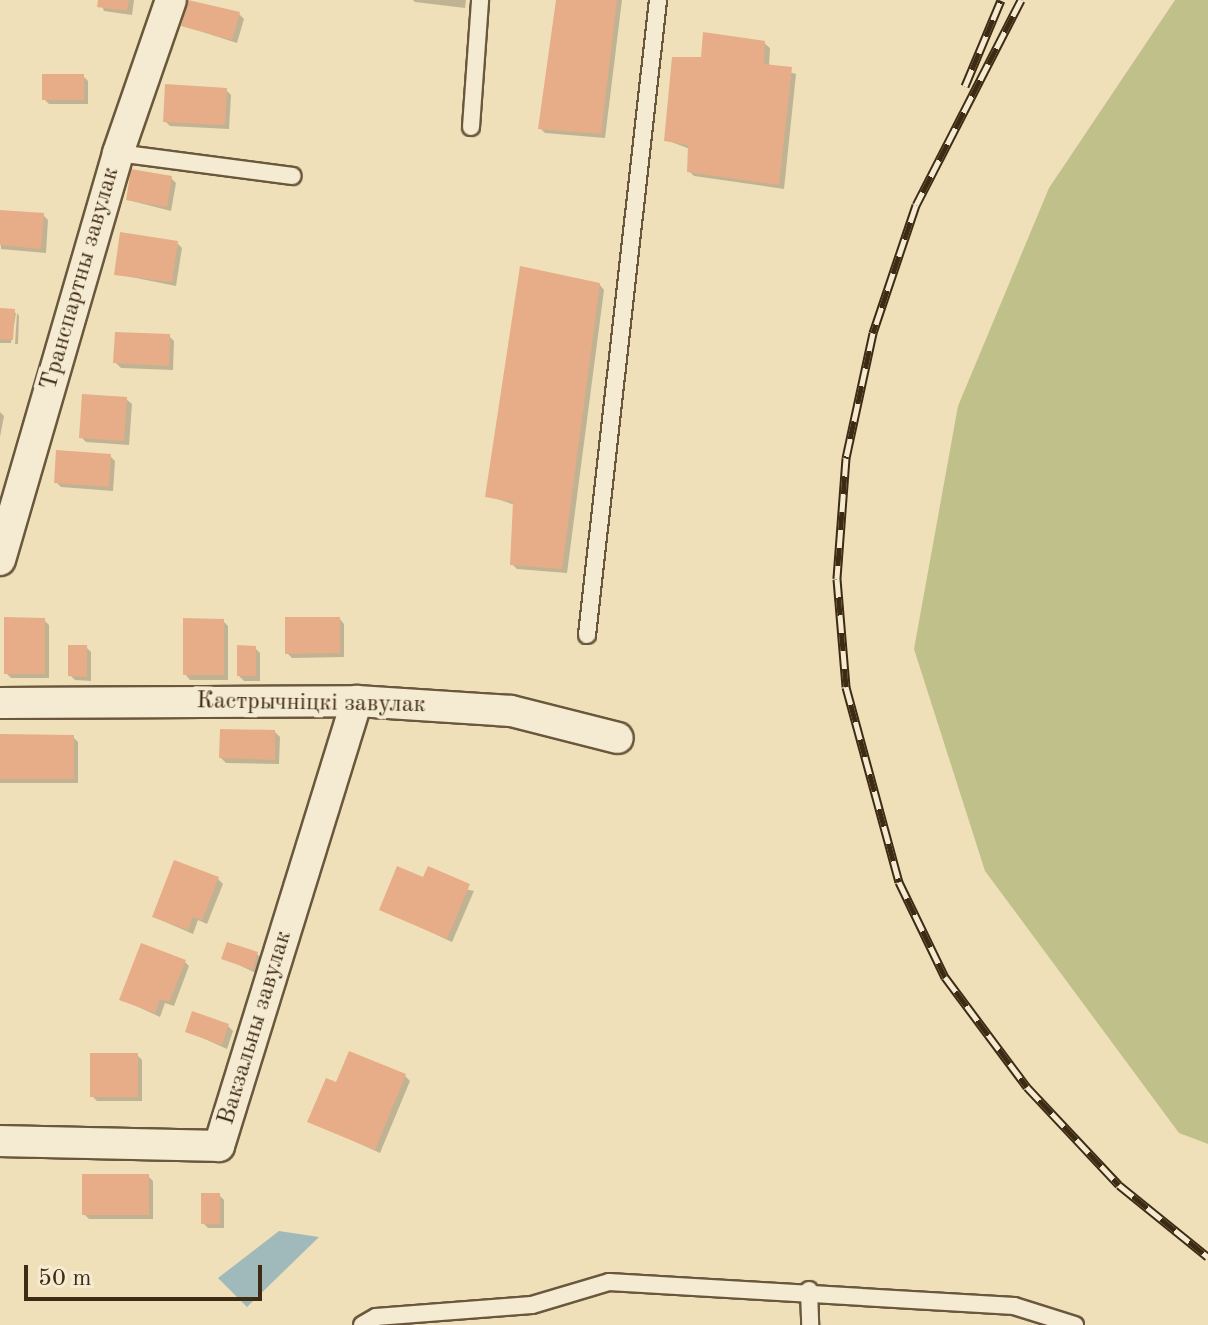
<!DOCTYPE html>
<meta charset="utf-8">
<style>
body{margin:0}
#map{position:relative;width:1208px;height:1325px;overflow:hidden;background:#f0e0b9;font-family:"Old Standard TT",serif}
div>[style]{position:absolute}
.green>*{inset:0;background:#c0c08b}
.water>*{inset:0;background:#a0babb}
.shadow>*{inset:0;background:#0003}
.building>*{inset:0;background:#e6ad88}
.roads{filter:drop-shadow(2px 0 #6a583d) drop-shadow(-2px 0 #6a583d) drop-shadow(0 2px #6a583d) drop-shadow(0 -2px #6a583d)}
.service>*{height:16px;margin:-8px;padding:0 8px;transform-origin:8px;border-radius:8px;background:#f5ebd2}
.minor>*{height:30px;margin:-15px;padding:0 15px;transform-origin:15px;border-radius:15px;background:#f5ebd2}
.rail>*{height:9px;margin-top:-4.5px;transform-origin:0;background:repeating-linear-gradient(90deg,#f5ebd2 0 18px,#3e2b14 0 36px);box-sizing:border-box;border-block:2px solid #3e2b14}
span{translate:-50% -50%;white-space:nowrap;text-align:center;line-height:1.15;-webkit-text-stroke:8px #f5ebd2;paint-order:stroke}
.street-label{font-size:24px;color:#3e2b14}
.scale{position:absolute;left:24px;top:1265px;width:238px;height:36px;box-sizing:border-box;border:4px solid #3e2b14;border-top:0;padding-left:10px;font-size:24px;line-height:28px;white-space:nowrap;color:#3e2b14;-webkit-text-stroke:6px #f5ebd2;paint-order:stroke}
</style>
<div id="map">
<div class="green">
<i style="clip-path:polygon(1175px 0,1208px 0,1208px 1144px,1179px 1133px,985px 871px,914px 649px,958px 406px,1049px 188px)"></i>
</div>
<div class="water">
<i style="clip-path:polygon(279px 1231px,319px 1237px,247px 1307px,218px 1278px)"></i>
</div>
<div class="shadow">
<i style="clip-path:polygon(100px 0,134px 0,132px 15px,104px 11px)"></i>
<i style="clip-path:polygon(413px 0,466px 0,465px 8px,415px 2px)"></i>
<i style="clip-path:polygon(558px 0,622px 0,605px 138px,545px 133px,540px 128px)"></i>
<i style="clip-path:polygon(239px 14px,244px 19px,237px 43px,184px 26px)"></i>
<i style="clip-path:polygon(764px 43px,770px 48px,769px 66px,796px 74px,784px 189px,694px 176px,689px 171px,690px 149px,666px 140px,703px 59px)"></i>
<i style="clip-path:polygon(83px 76px,88px 81px,88px 104px,49px 104px,44px 99px)"></i>
<i style="clip-path:polygon(226px 90px,231px 95px,229px 129px,170px 126px,165px 121px)"></i>
<i style="clip-path:polygon(171px 178px,176px 183px,171px 211px,128px 200px)"></i>
<i style="clip-path:polygon(0 212px,43px 215px,48px 220px,46px 253px,1px 249px)"></i>
<i style="clip-path:polygon(177px 243px,182px 248px,176px 286px,116px 274px)"></i>
<i style="clip-path:polygon(599px 284px,604px 290px,567px 573px,517px 569px,512px 564px,515px 505px,488px 496px)"></i>
<i style="clip-path:polygon(0 310px,16px 313px,11px 343px,0 343px)"></i>
<i style="clip-path:polygon(17px 313px,19px 316px,18px 344px,15px 344px)"></i>
<i style="clip-path:polygon(169px 336px,174px 341px,173px 370px,121px 368px,116px 363px)"></i>
<i style="clip-path:polygon(126px 399px,132px 404px,129px 445px,86px 442px,81px 437px)"></i>
<i style="clip-path:polygon(0 412px,4px 416px,0 437px)"></i>
<i style="clip-path:polygon(110px 456px,115px 461px,113px 491px,61px 487px,56px 482px)"></i>
<i style="clip-path:polygon(339px 618px,344px 624px,344px 657px,292px 658px,287px 653px)"></i>
<i style="clip-path:polygon(44px 620px,49px 625px,49px 678px,11px 678px,6px 673px)"></i>
<i style="clip-path:polygon(223px 621px,228px 626px,228px 680px,190px 680px,185px 674px)"></i>
<i style="clip-path:polygon(86px 647px,91px 652px,91px 681px,75px 680px,70px 675px)"></i>
<i style="clip-path:polygon(255px 648px,260px 653px,260px 681px,244px 681px,239px 676px)"></i>
<i style="clip-path:polygon(275px 732px,280px 737px,279px 764px,226px 763px,221px 758px)"></i>
<i style="clip-path:polygon(0 736px,73px 737px,78px 742px,78px 783px,0 783px)"></i>
<i style="clip-path:polygon(218px 879px,223px 884px,207px 924px,198px 920px,193px 934px,154px 917px)"></i>
<i style="clip-path:polygon(424px 880px,474px 891px,452px 942px,381px 909px)"></i>
<i style="clip-path:polygon(257px 954px,262px 959px,258px 974px,224px 958px)"></i>
<i style="clip-path:polygon(184px 961px,189px 966px,174px 1006px,165px 1003px,160px 1017px,121px 999px)"></i>
<i style="clip-path:polygon(228px 1026px,233px 1031px,227px 1049px,187px 1031px)"></i>
<i style="clip-path:polygon(137px 1055px,142px 1060px,142px 1101px,97px 1101px,92px 1096px)"></i>
<i style="clip-path:polygon(405px 1076px,410px 1081px,380px 1153px,310px 1121px)"></i>
<i style="clip-path:polygon(148px 1176px,153px 1181px,153px 1219px,89px 1219px,84px 1214px)"></i>
<i style="clip-path:polygon(219px 1195px,224px 1200px,224px 1228px,208px 1228px,203px 1223px)"></i>
</div>
<div class="building">
<i style="clip-path:polygon(98px 0,129px 0,127px 11px,97px 7px)"></i>
<i style="clip-path:polygon(188px 0,240px 12px,232px 40px,181px 26px)"></i>
<i style="clip-path:polygon(556px 0,617px 0,601px 134px,538px 129px)"></i>
<i style="clip-path:polygon(703px 32px,765px 41px,764px 64px,792px 67px,779px 185px,687px 172px,688px 145px,664px 141px,672px 57px,701px 57px)"></i>
<i style="clip-path:polygon(42px 74px,84px 74px,84px 100px,42px 100px)"></i>
<i style="clip-path:polygon(165px 84px,227px 88px,225px 125px,163px 122px)"></i>
<i style="clip-path:polygon(131px 169px,172px 176px,167px 207px,126px 200px)"></i>
<i style="clip-path:polygon(0 210px,44px 213px,41px 249px,0 245px)"></i>
<i style="clip-path:polygon(120px 232px,178px 241px,172px 282px,114px 275px)"></i>
<i style="clip-path:polygon(520px 266px,600px 283px,562px 569px,510px 565px,513px 502px,485px 497px)"></i>
<i style="clip-path:polygon(0 308px,15px 309px,13px 340px,0 339px)"></i>
<i style="clip-path:polygon(115px 332px,170px 334px,169px 366px,113px 363px)"></i>
<i style="clip-path:polygon(82px 394px,127px 397px,124px 441px,79px 438px)"></i>
<i style="clip-path:polygon(56px 450px,111px 454px,109px 487px,54px 483px)"></i>
<i style="clip-path:polygon(4px 617px,45px 618px,45px 674px,4px 674px)"></i>
<i style="clip-path:polygon(285px 617px,340px 617px,340px 653px,285px 654px)"></i>
<i style="clip-path:polygon(183px 618px,224px 619px,224px 675px,183px 675px)"></i>
<i style="clip-path:polygon(68px 645px,87px 645px,87px 677px,68px 676px)"></i>
<i style="clip-path:polygon(237px 645px,256px 646px,256px 676px,237px 676px)"></i>
<i style="clip-path:polygon(220px 729px,275px 730px,275px 760px,219px 758px)"></i>
<i style="clip-path:polygon(0 734px,74px 735px,74px 779px,0 779px)"></i>
<i style="clip-path:polygon(174px 860px,219px 877px,202px 920px,193px 917px,188px 930px,152px 917px)"></i>
<i style="clip-path:polygon(397px 866px,423px 877px,428px 866px,470px 884px,447px 939px,379px 910px)"></i>
<i style="clip-path:polygon(227px 942px,258px 952px,253px 970px,221px 959px)"></i>
<i style="clip-path:polygon(141px 943px,186px 960px,169px 1002px,160px 999px,155px 1013px,119px 1000px)"></i>
<i style="clip-path:polygon(192px 1011px,229px 1024px,222px 1045px,185px 1032px)"></i>
<i style="clip-path:polygon(349px 1051px,406px 1074px,375px 1150px,307px 1122px,326px 1078px,336px 1082px)"></i>
<i style="clip-path:polygon(90px 1053px,138px 1053px,138px 1097px,90px 1097px)"></i>
<i style="clip-path:polygon(82px 1174px,149px 1174px,149px 1215px,82px 1215px)"></i>
<i style="clip-path:polygon(201px 1193px,220px 1193px,220px 1224px,201px 1224px)"></i>
</div>
<div class="roads">
<div class="service">
<i style="left:471px;top:127px;width:127px;rotate:-85.9deg"></i>
<i style="left:118px;top:153px;width:176px;rotate:7.5deg"></i>
<i style="left:587px;top:635px;width:639px;rotate:-83.62deg"></i>
<i style="left:809px;top:1290px;width:35px;rotate:88deg"></i>
<i style="left:362px;top:1325px;width:16px;rotate:-30deg"></i>
<i style="left:376px;top:1317px;width:156px;rotate:-4.4deg"></i>
<i style="left:532px;top:1305px;width:80px;rotate:-16.6deg"></i>
<i style="left:609px;top:1282px;width:406px;rotate:3.4deg"></i>
<i style="left:1014px;top:1306px;width:64px;rotate:17.3deg"></i>
</div>
<div class="minor">
<i style="left:0;top:560px;width:424px;rotate:-73.8deg"></i>
<i style="left:118px;top:153px;width:162px;rotate:-70.9deg"></i>
<i style="left:0;top:703px;width:357px;rotate:-0.3deg"></i>
<i style="left:357px;top:701px;width:154px;rotate:3.7deg"></i>
<i style="left:511px;top:711px;width:110px;rotate:14.2deg"></i>
<i style="left:0;top:1141px;width:219px;rotate:1.3deg"></i>
<i style="left:219px;top:1146px;width:466px;rotate:-72.8deg"></i>
</div>
</div>
<div class="rail">
<i style="left:1021px;top:0;width:230px;rotate:117.1deg"></i>
<i style="left:916px;top:205px;width:135px;rotate:108.6deg"></i>
<i style="left:873px;top:333px;width:128px;rotate:102.2deg"></i>
<i style="left:846px;top:458px;width:121px;rotate:94.3deg"></i>
<i style="left:837px;top:579px;width:108px;rotate:85.2deg"></i>
<i style="left:846px;top:687px;width:202px;rotate:74.8deg"></i>
<i style="left:899px;top:882px;width:106px;rotate:64.2deg"></i>
<i style="left:945px;top:977px;width:137px;rotate:53.3deg"></i>
<i style="left:1027px;top:1087px;width:134px;rotate:46.8deg"></i>
<i style="left:1119px;top:1185px;width:114px;rotate:39deg"></i>
<i style="left:965px;top:86px;width:93px;rotate:-67.3deg"></i>
</div>
<div class="street-label">
<span style="left:81px;top:279px;rotate:-74deg">Транспартны завулак</span>
<span style="left:311px;top:704px;rotate:1deg">Кастрычніцкі завулак</span>
<span style="left:256px;top:1028px;rotate:-73deg">Вакзальны завулак</span>
</div>
<div class="scale">50 m</div>
</div>
